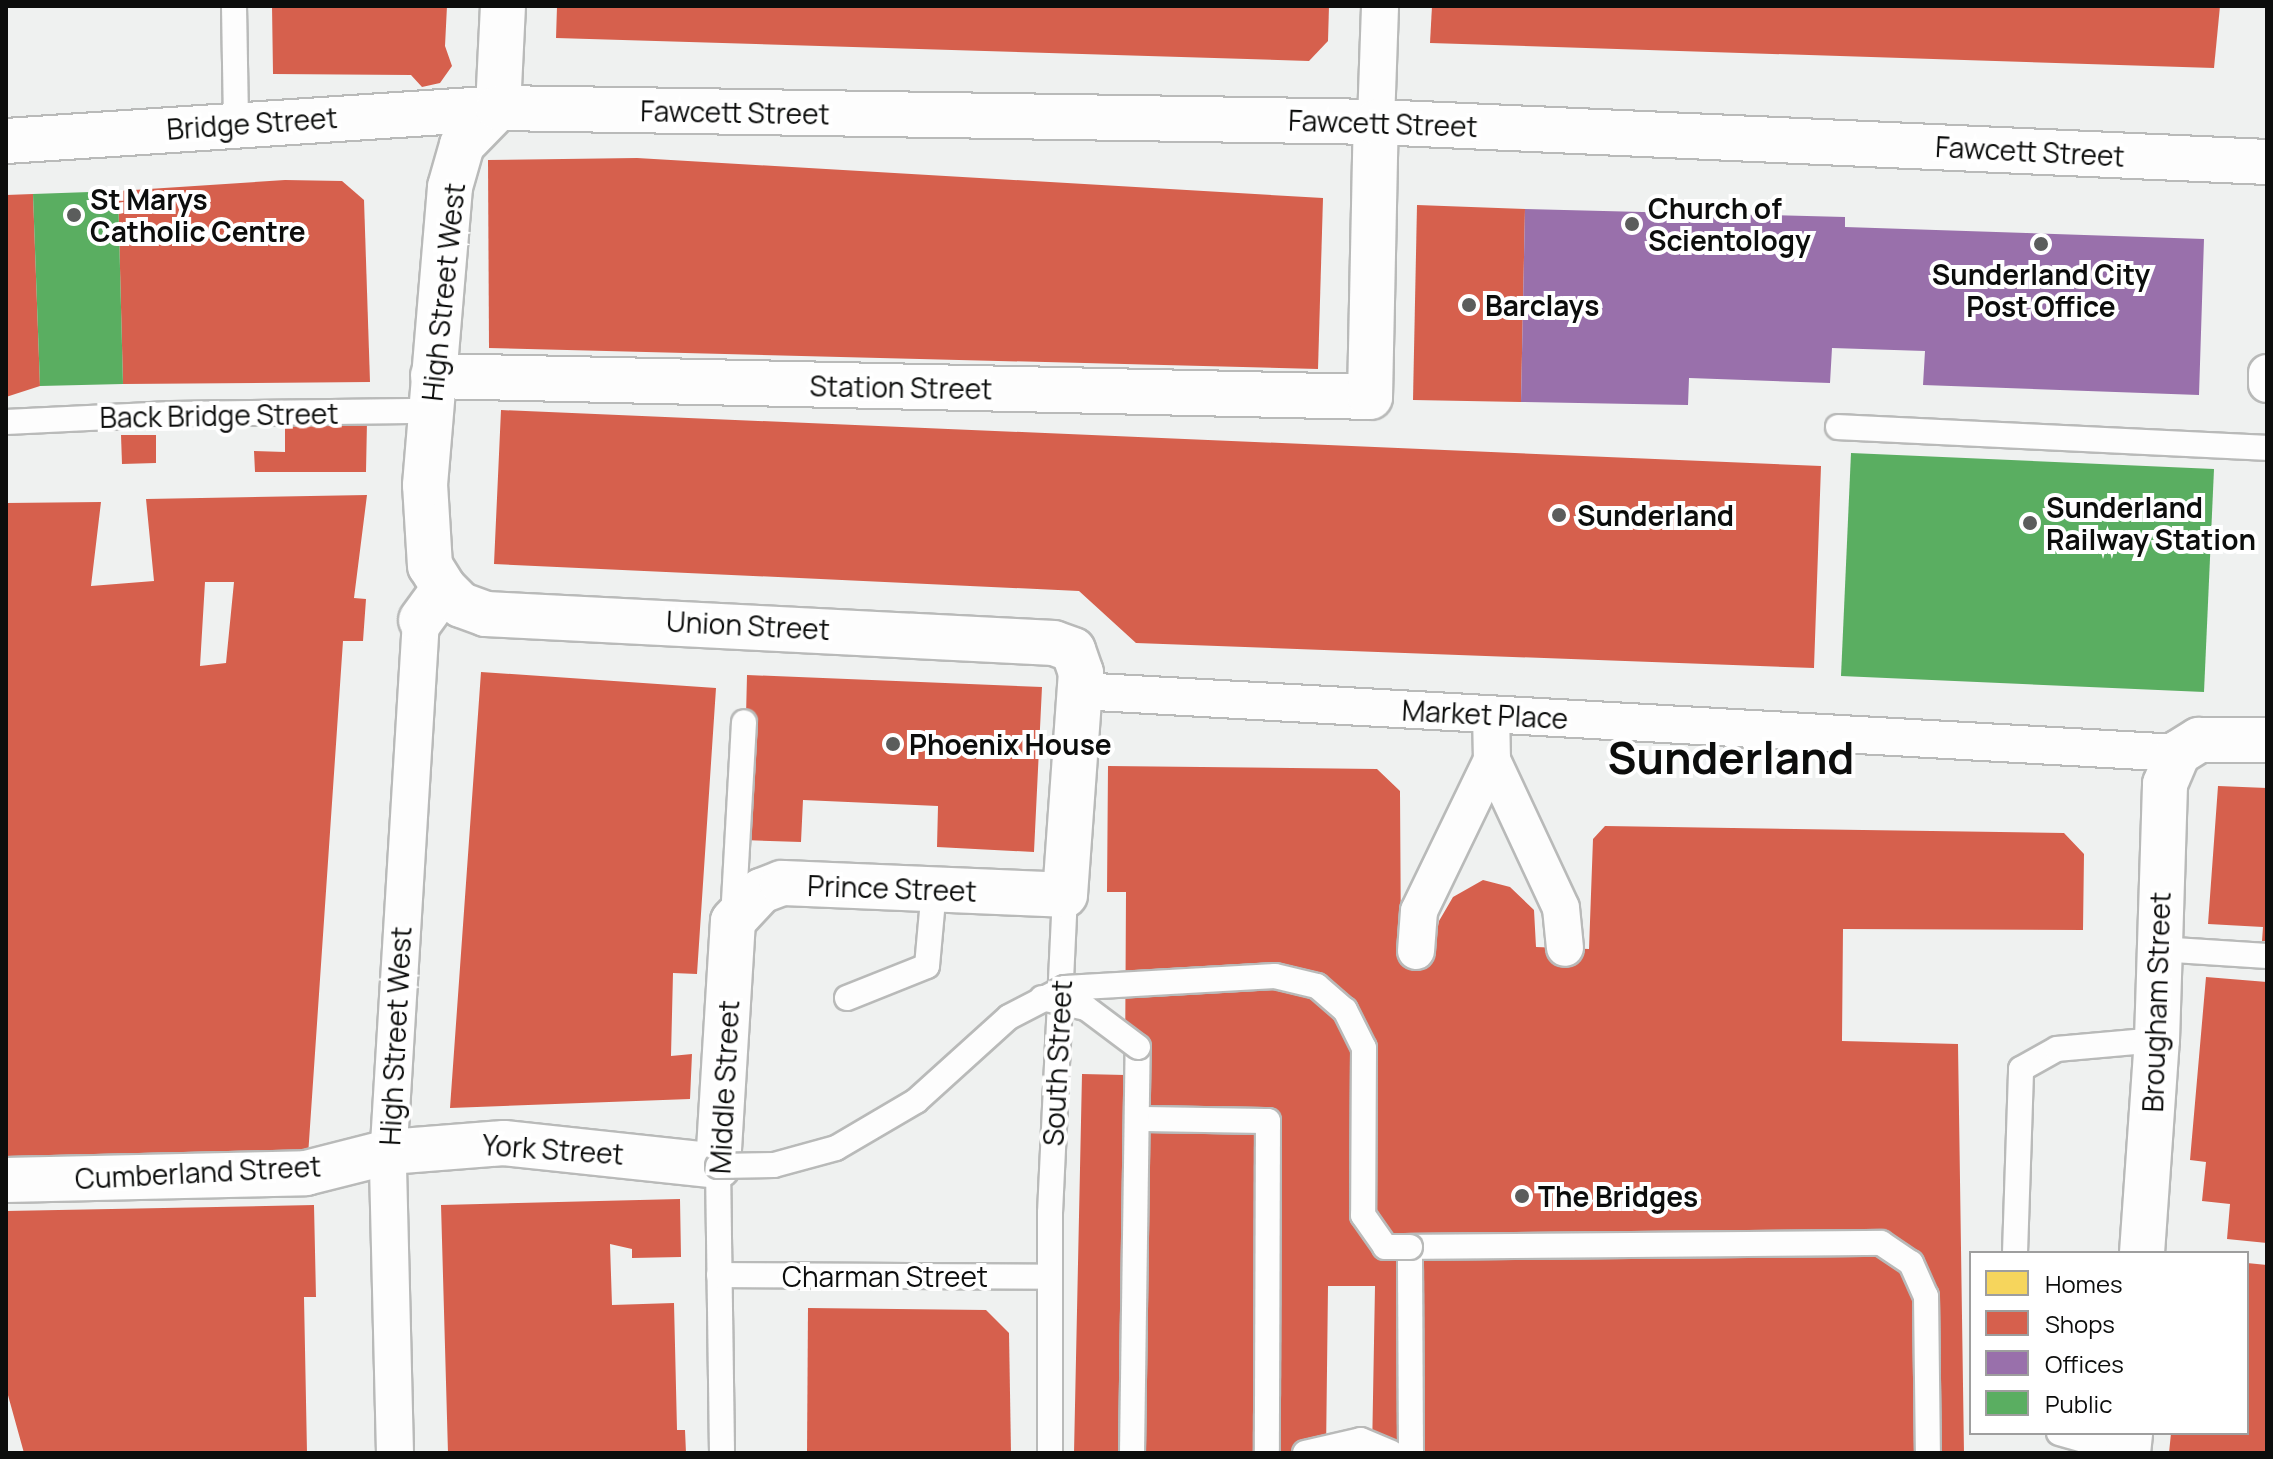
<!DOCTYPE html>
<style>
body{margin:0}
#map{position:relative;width:2273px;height:1459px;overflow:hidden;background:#eff1f0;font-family:Manrope,sans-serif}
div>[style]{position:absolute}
.homes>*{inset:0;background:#f6d55c}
.shops>*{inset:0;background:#d6604d}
.offices>*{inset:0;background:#9970ab}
.public>*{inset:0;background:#5aae61}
.roads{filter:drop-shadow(2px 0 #b9bab9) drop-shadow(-2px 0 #b9bab9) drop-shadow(0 2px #b9bab9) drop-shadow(0 -2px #b9bab9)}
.service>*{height:24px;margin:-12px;padding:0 12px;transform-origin:12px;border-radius:12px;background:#fdfdfd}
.pedestrian>*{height:36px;margin:-18px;padding:0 18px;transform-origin:18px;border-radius:18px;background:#fdfdfd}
.minor>*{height:44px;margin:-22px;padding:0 22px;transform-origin:22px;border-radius:22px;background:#fdfdfd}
.tertiary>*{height:44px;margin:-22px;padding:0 22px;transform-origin:22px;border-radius:22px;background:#fdfdfd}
.bridges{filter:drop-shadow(2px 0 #b9bab9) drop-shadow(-2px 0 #b9bab9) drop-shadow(0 2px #b9bab9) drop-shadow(0 -2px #b9bab9)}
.service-bridge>*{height:24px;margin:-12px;padding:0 12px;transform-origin:12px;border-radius:12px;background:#fdfdfd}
.dots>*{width:22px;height:22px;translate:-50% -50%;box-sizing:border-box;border:4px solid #fff;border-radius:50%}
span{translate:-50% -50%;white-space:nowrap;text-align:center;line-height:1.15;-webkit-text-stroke:8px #fff;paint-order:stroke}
.street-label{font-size:28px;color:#0c0d0c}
.poi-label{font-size:28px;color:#0c0d0c;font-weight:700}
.left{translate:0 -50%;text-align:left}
.town-label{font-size:44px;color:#0c0d0c;font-weight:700}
.frame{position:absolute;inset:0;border:8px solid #0c0d0c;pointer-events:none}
.legend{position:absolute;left:1969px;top:1251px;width:280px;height:184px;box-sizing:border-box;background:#fff;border:2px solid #9e9e9e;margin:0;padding:10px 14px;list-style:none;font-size:24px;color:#0c0d0c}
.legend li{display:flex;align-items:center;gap:16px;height:40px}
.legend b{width:40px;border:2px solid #9e9e9e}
</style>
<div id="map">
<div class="homes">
<i style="clip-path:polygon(1622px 883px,1782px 885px,1779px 1016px,1622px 1016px)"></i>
</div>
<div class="shops">
<i style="clip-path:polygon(272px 6px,447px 6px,445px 46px,452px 66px,440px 83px,422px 87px,411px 75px,273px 74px)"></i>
<i style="clip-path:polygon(557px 6px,1329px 6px,1328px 41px,1309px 61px,556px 38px)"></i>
<i style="clip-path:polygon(1432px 6px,2220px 6px,2214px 68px,1430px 43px)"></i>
<i style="clip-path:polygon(637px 158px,1323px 198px,1318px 369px,489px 348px,488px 160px)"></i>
<i style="clip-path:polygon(285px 180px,342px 181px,364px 200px,370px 382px,123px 384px,118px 191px)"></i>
<i style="clip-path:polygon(33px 194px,40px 386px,6px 397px,6px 195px)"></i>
<i style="clip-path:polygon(1417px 205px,1525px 209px,1521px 402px,1413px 400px)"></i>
<i style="clip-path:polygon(501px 410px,1821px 466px,1814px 668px,1136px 643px,1079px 591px,494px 564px)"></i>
<i style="clip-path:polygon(285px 421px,367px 421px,366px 472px,255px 472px,254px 451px,285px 452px)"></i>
<i style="clip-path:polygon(121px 435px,156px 435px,156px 463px,122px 464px)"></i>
<i style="clip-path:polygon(evenodd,367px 495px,354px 598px,366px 599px,363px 641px,343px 641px,308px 1156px,6px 1159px,6px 503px,101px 502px,91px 586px,154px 581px,146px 499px,367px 495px,205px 582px,234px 582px,226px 663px,200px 666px,205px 582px)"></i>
<i style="clip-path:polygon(481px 672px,716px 688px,697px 974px,673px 973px,671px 1056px,692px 1054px,690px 1099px,450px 1108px)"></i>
<i style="clip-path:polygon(747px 675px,1042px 687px,1034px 852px,937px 847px,938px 806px,803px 800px,801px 842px,743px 840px)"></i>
<i style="clip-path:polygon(1108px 766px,1377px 769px,1400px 791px,1401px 949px,1433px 952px,1439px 921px,1453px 897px,1483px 880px,1510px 887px,1534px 910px,1536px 947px,1589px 949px,1593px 839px,1605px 826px,2064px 833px,2084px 854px,2083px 930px,1843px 929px,1842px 1041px,1958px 1044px,1964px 1453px,1372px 1453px,1375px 1286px,1328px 1286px,1326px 1453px,1074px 1453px,1082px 1074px,1125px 1075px,1126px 892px,1107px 892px)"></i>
<i style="clip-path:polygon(2218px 786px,2267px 788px,2267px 941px,2262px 941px,2263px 927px,2208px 924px)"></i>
<i style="clip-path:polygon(2206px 977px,2267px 982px,2267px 1243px,2227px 1239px,2230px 1204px,2202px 1201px,2206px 1162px,2190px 1160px)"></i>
<i style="clip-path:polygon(680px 1199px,681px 1257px,632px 1258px,632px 1249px,610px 1244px,612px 1305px,674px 1303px,677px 1430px,685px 1430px,686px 1453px,448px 1453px,441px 1205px)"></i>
<i style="clip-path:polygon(314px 1205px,316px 1297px,304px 1297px,307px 1453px,24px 1453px,6px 1388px,6px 1211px)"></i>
<i style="clip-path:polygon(2247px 1263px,2267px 1265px,2267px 1453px,2169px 1453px,2171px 1433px,2247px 1433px)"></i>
<i style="clip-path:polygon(808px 1308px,986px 1310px,1009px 1333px,1011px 1453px,807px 1453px)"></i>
</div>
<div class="offices">
<i style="clip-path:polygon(1525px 209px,1845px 217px,1845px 227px,2204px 239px,2199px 395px,1923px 385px,1925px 351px,1832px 348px,1830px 383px,1689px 378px,1688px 405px,1521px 402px)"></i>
</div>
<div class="public">
<i style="clip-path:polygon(118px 191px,123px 384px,40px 386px,33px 194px)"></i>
<i style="clip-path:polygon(1851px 453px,2214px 469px,2204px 692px,1841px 676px)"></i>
</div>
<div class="roads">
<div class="service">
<i style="left:234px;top:6px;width:118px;rotate:89deg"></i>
<i style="left:6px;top:422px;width:165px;rotate:-2.8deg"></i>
<i style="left:171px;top:414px;width:260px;rotate:-0.7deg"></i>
<i style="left:1838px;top:427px;width:430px;rotate:2.8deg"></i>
<i style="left:733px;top:919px;width:197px;rotate:-86.8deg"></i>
<i style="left:2159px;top:949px;width:108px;rotate:3.7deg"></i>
<i style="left:847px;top:998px;width:86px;rotate:-21.8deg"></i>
<i style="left:927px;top:966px;width:77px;rotate:-84.8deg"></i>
<i style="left:1141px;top:1119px;width:127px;rotate:0.9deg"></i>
<i style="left:1268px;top:1121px;width:332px;rotate:90.2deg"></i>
<i style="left:718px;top:1166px;width:287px;rotate:89.2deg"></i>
<i style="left:2015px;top:1253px;width:184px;rotate:-88.1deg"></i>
<i style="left:2021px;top:1069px;width:41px;rotate:-29.1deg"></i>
<i style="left:2057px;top:1049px;width:100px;rotate:-5.1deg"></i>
<i style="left:719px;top:1275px;width:331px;rotate:0.3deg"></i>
<i style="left:2059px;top:1433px;width:73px;rotate:15.9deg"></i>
<i style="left:1050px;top:1453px;width:240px;rotate:-90deg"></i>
<i style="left:1050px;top:1213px;width:318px;rotate:-87.3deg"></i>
<i style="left:1132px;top:1453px;width:406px;rotate:-89.2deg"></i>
<i style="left:1305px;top:1453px;width:57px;rotate:-13.1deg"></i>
<i style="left:1361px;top:1440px;width:33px;rotate:23deg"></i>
<i style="left:1411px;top:1453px;width:206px;rotate:-90.3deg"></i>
<i style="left:1410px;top:1247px;width:471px;rotate:-0.5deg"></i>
<i style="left:1881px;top:1243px;width:36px;rotate:34deg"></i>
<i style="left:1911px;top:1263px;width:36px;rotate:66deg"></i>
<i style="left:1926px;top:1296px;width:157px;rotate:89.3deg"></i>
</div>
<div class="pedestrian">
<i style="left:1376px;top:122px;width:116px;rotate:-88deg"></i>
<i style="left:2267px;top:373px;width:11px;rotate:90deg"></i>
<i style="left:1079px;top:691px;width:1101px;rotate:3.23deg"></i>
<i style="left:1492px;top:760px;width:163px;rotate:65deg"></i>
<i style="left:1561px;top:908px;width:40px;rotate:84.3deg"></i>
<i style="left:1416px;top:951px;width:40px;rotate:-85.7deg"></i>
<i style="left:1419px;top:911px;width:168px;rotate:-64.2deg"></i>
<i style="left:1492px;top:760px;width:46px;rotate:-91.2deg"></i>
<i style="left:395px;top:1453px;width:292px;rotate:-91.4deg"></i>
<i style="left:388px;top:1161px;width:542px;rotate:-86.51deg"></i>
</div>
<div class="minor">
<i style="left:433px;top:376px;width:937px;rotate:1.28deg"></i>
<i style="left:1370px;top:397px;width:275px;rotate:-88.8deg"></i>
<i style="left:421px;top:620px;width:39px;rotate:-54deg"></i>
<i style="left:6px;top:1180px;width:300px;rotate:-1.3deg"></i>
<i style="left:306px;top:1173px;width:86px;rotate:-14.2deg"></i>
<i style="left:389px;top:1152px;width:115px;rotate:-4.5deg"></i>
<i style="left:504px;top:1143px;width:215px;rotate:6.1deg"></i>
<i style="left:718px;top:1166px;width:245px;rotate:-86.5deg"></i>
<i style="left:733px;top:921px;width:41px;rotate:-47deg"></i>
<i style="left:761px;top:891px;width:22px;rotate:-21deg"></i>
<i style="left:782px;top:883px;width:283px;rotate:2.4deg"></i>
<i style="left:1065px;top:895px;width:223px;rotate:-85.9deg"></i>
<i style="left:1081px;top:673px;width:24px;rotate:-109deg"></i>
<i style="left:1073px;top:650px;width:20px;rotate:-160deg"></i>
<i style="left:1054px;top:643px;width:569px;rotate:-177.08deg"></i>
<i style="left:486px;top:614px;width:27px;rotate:-160deg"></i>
<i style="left:461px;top:605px;width:24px;rotate:-135deg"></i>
<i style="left:444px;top:588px;width:26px;rotate:-122deg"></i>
<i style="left:430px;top:566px;width:81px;rotate:-93.5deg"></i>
<i style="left:425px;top:485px;width:299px;rotate:-85.2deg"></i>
<i style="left:450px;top:187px;width:44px;rotate:-74.1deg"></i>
<i style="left:462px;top:145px;width:52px;rotate:-45.8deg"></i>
<i style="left:2142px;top:1253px;width:214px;rotate:-86deg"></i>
<i style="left:2157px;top:1040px;width:256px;rotate:-88.2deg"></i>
<i style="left:2165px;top:784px;width:34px;rotate:-67deg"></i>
<i style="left:2178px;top:753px;width:25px;rotate:-32deg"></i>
<i style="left:2199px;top:740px;width:68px"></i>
<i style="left:2128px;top:1453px;width:20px;rotate:-84deg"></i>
</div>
<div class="tertiary">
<i style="left:498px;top:108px;width:102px;rotate:-87.2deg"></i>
<i style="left:6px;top:141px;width:493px;rotate:-3.8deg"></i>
<i style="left:498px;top:108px;width:878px;rotate:0.91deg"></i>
<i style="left:1376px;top:122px;width:892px;rotate:2.57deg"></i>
</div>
</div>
<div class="bridges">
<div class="service-bridge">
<i style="left:1042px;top:998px;width:45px;rotate:12.8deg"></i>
<i style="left:1086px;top:1008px;width:65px;rotate:36.9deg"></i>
<i style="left:718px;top:1166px;width:56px;rotate:-1deg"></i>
<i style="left:774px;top:1165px;width:64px;rotate:-15.3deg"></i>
<i style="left:836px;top:1148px;width:93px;rotate:-30.4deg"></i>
<i style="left:916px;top:1101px;width:125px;rotate:-42.1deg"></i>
<i style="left:1009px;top:1017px;width:63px;rotate:-27.4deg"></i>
<i style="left:1065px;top:988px;width:210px;rotate:-3.3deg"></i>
<i style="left:1275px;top:976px;width:43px;rotate:13.4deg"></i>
<i style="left:1317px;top:986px;width:37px;rotate:41deg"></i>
<i style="left:1345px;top:1010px;width:42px;rotate:63.4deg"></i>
<i style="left:1364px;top:1048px;width:167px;rotate:90.3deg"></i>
<i style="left:1363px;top:1215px;width:39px;rotate:55deg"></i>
<i style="left:1385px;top:1247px;width:25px"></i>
</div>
</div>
<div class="dots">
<i style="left:74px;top:215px;background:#5b5d5c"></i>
<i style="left:1632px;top:224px;background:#5b5d5c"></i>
<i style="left:2041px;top:244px;background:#5b5d5c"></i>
<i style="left:1469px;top:305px;background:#5b5d5c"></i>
<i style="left:1559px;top:515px;background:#5b5d5c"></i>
<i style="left:2030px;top:523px;background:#5b5d5c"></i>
<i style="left:893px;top:744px;background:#5b5d5c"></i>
<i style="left:1522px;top:1196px;background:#5b5d5c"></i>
</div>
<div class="street-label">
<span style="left:735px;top:112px;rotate:1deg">Fawcett Street</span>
<span style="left:252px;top:123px;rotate:-4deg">Bridge Street</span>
<span style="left:1383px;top:123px;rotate:2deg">Fawcett Street</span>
<span style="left:2030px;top:151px;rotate:3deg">Fawcett Street</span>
<span style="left:443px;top:292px;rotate:-84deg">High Street West</span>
<span style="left:901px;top:387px;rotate:1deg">Station Street</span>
<span style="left:219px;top:415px;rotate:-1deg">Back Bridge Street</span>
<span style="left:748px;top:625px;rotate:3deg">Union Street</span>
<span style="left:1485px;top:714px;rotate:3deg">Market Place</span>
<span style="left:892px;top:888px;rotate:2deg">Prince Street</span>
<span style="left:2156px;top:1002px;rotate:-88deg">Brougham Street</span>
<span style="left:395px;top:1036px;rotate:-87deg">High Street West</span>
<span style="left:1057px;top:1063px;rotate:-87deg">South Street</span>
<span style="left:724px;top:1087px;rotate:-87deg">Middle Street</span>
<span style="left:553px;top:1149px;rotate:4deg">York Street</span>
<span style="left:198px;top:1172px;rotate:-3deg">Cumberland Street</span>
<span style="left:885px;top:1276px">Charman Street</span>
</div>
<div class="poi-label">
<span class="left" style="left:90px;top:215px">St Marys<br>Catholic Centre</span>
<span class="left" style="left:1648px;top:224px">Church of<br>Scientology</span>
<span style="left:2041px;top:290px">Sunderland City<br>Post Office</span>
<span class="left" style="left:1485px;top:305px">Barclays</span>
<span class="left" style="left:2046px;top:523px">Sunderland<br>Railway Station</span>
<span class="left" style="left:1577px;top:515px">Sunderland</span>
<span class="left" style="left:909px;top:744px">Phoenix House</span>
<span class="left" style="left:1538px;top:1196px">The Bridges</span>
</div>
<div class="town-label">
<span style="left:1731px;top:757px">Sunderland</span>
</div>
<div class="frame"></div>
<ul class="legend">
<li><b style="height:22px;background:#f6d55c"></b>Homes</li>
<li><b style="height:22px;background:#d6604d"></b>Shops</li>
<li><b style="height:22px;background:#9970ab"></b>Offices</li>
<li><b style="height:22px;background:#5aae61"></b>Public</li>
</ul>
</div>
